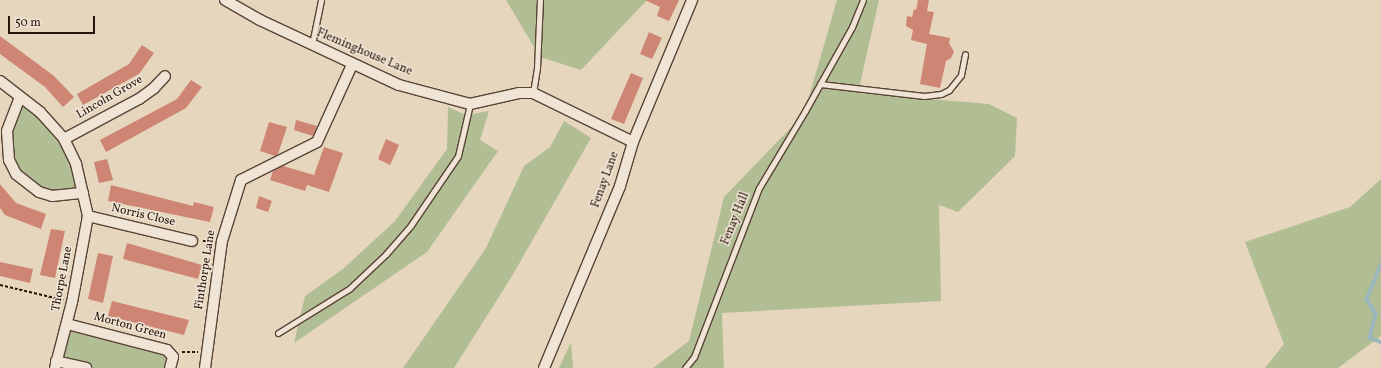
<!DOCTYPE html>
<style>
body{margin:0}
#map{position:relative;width:1381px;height:368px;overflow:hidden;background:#e6d6be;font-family:Vollkorn,serif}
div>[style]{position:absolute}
.green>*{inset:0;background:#b1be94}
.stream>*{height:3.5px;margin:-1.75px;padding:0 1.75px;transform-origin:1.75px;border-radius:1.75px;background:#9bb6bc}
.building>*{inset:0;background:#ce8573}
.path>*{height:2px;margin-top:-1px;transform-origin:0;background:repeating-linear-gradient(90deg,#281409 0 3px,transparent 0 5px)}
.roads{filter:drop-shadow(1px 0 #584436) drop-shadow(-1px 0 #584436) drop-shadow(0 1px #584436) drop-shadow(0 -1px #584436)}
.service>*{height:5px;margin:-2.5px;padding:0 2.5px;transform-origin:2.5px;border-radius:2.5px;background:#efe4d5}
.minor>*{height:10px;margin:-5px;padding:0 5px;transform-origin:5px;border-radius:5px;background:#efe4d5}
span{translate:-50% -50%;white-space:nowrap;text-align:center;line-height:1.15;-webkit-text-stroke:3px #efe4d5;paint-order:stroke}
.street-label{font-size:12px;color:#281409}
.scale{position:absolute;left:8px;top:16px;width:87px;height:18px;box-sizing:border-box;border:2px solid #281409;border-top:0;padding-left:5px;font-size:12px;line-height:14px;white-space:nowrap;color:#281409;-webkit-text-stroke:3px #efe4d5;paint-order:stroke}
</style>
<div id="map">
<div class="green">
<i style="clip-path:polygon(506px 0,647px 0,581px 70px,540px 57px)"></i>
<i style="clip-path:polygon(837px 0,879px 0,858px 93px,989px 104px,1017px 118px,1015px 156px,958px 212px,939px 205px,941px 301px,722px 313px,724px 368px,653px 368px,689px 341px,724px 197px,804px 114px)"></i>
<i style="clip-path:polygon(20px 97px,64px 139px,83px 193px,52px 196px,26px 184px,6px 145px)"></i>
<i style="clip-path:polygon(448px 107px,466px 115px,489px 111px,480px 140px,498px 151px,427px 252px,294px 343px,305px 296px,343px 269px,395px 221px,447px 149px)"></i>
<i style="clip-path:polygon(564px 121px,591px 138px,512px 276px,454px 368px,403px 368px,486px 248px,524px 166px,550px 147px)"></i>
<i style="clip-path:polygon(1381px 179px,1381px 336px,1338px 368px,1265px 368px,1284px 344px,1245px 242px,1350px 207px)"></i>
<i style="clip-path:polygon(67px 324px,167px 350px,170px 368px,86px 368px,56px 361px)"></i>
<i style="clip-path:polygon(571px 342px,573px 368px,559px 368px)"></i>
</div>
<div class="stream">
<i style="left:1381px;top:265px;width:37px;rotate:112deg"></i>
<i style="left:1367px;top:299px;width:17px;rotate:59deg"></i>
<i style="left:1376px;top:314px;width:25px;rotate:104deg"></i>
<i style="left:1370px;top:338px;width:12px;rotate:20deg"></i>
</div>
<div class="building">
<i style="clip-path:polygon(645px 0,679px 0,669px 21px,657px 16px,660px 7px)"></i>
<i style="clip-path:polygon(918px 0,929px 0,927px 11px,934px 12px,929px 34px,950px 38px,949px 43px,954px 52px,951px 58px,946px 61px,940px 88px,920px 84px,927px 44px,911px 40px,913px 30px,906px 26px,907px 16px,912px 17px,914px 9px,916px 10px)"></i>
<i style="clip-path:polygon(649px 32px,662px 38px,652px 59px,640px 54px)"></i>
<i style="clip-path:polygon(0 36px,54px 76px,74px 97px,63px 107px,45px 87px,0 54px)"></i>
<i style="clip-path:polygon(142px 45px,154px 53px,139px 74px,83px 105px,77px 94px,129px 64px)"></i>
<i style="clip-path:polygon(631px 73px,643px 78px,624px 124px,611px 119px)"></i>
<i style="clip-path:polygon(191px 80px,202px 87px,186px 108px,106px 152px,100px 140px,177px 99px)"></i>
<i style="clip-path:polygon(296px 120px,317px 126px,313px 136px,294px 130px)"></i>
<i style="clip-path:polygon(269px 122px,287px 127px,278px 154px,275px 156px,260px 151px)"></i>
<i style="clip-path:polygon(386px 139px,399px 145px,390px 165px,378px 159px)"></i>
<i style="clip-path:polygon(324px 147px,343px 153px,329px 192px,307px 185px,305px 191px,270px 180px,273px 171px,283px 166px,314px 175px)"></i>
<i style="clip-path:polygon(107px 159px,113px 180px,99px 183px,94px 162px)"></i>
<i style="clip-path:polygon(0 184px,16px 203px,46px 214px,41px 229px,5px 215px,0 208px)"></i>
<i style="clip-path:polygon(111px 185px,193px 206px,194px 202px,214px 207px,210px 222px,108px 201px)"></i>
<i style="clip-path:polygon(259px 196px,272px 201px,268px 212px,256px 208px)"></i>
<i style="clip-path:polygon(51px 229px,65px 231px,55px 278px,40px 275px)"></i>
<i style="clip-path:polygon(127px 243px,202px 265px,198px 279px,123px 259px)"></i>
<i style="clip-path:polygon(98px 253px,113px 256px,103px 303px,88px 299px)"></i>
<i style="clip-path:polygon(0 262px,33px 269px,30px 283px,0 276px)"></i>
<i style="clip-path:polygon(112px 301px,189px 320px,184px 335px,108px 316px)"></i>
</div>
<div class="path">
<i style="left:203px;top:241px;width:10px"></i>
<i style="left:0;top:285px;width:65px;rotate:13.4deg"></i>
<i style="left:182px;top:352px;width:16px"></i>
</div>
<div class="roads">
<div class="service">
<i style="left:312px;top:44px;width:45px;rotate:-78.4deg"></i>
<i style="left:820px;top:84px;width:105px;rotate:6.6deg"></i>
<i style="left:924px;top:96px;width:17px;rotate:-7deg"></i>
<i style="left:941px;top:94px;width:9px;rotate:-27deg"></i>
<i style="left:949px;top:90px;width:19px;rotate:-51deg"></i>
<i style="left:961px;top:75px;width:21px;rotate:-79deg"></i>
<i style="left:533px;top:93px;width:25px;rotate:-81deg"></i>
<i style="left:537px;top:68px;width:68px;rotate:-87.5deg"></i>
<i style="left:278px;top:333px;width:84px;rotate:-31.8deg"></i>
<i style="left:349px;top:289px;width:51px;rotate:-43.4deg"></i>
<i style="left:386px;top:254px;width:38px;rotate:-49deg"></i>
<i style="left:411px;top:225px;width:83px;rotate:-55.7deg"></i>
<i style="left:458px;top:156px;width:53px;rotate:-77deg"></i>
<i style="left:685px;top:368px;width:14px;rotate:-51deg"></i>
<i style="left:694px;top:357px;width:181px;rotate:-69deg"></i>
<i style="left:759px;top:188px;width:90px;rotate:-59.1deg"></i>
<i style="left:805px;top:111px;width:96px;rotate:-60.8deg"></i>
<i style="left:852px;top:27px;width:29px;rotate:-68deg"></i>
</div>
<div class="minor">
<i style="left:225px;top:0;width:40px;rotate:29.7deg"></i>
<i style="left:260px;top:20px;width:153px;rotate:25.1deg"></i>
<i style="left:399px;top:85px;width:73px;rotate:15deg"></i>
<i style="left:470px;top:104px;width:50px;rotate:-12.7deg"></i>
<i style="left:519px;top:93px;width:14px"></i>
<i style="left:533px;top:93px;width:111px;rotate:26.1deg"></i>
<i style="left:0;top:81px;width:51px;rotate:37.8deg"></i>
<i style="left:40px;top:112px;width:36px;rotate:48deg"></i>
<i style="left:64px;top:139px;width:28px;rotate:64deg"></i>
<i style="left:76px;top:164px;width:53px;rotate:77deg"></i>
<i style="left:88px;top:216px;width:87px;rotate:100.5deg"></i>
<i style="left:72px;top:302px;width:68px;rotate:104.4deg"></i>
<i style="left:20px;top:97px;width:36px;rotate:111deg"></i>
<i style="left:7px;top:131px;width:29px;rotate:86deg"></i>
<i style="left:9px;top:160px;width:16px;rotate:63deg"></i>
<i style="left:16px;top:174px;width:29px;rotate:38deg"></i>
<i style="left:39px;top:192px;width:14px;rotate:17deg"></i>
<i style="left:52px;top:196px;width:31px;rotate:-6deg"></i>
<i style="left:64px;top:139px;width:85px;rotate:-28.1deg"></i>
<i style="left:139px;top:99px;width:19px;rotate:-36deg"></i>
<i style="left:154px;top:88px;width:16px;rotate:-47deg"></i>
<i style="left:88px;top:216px;width:107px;rotate:13.5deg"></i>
<i style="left:67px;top:324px;width:103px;rotate:14.6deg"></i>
<i style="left:167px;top:350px;width:9px;rotate:49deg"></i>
<i style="left:173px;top:357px;width:11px;rotate:105deg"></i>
<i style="left:56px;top:361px;width:31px;rotate:13deg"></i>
<i style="left:205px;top:368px;width:128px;rotate:-82.4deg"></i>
<i style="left:222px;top:241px;width:64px;rotate:-72.7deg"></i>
<i style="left:241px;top:180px;width:85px;rotate:-26.6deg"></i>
<i style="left:317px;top:142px;width:85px;rotate:-65.6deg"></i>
<i style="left:544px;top:368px;width:197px;rotate:-67.3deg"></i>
<i style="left:620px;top:186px;width:46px;rotate:-73.5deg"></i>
<i style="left:633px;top:142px;width:154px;rotate:-67.4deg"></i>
</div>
</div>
<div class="street-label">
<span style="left:364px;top:53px;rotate:23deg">Fleminghouse Lane</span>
<span style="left:110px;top:98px;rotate:-30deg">Lincoln Grove</span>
<span style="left:606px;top:180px;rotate:-70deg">Fenay Lane</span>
<span style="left:143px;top:216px;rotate:13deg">Norris Close</span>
<span style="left:736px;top:219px;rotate:-68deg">Fenay Hall</span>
<span style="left:206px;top:270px;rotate:-81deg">Finthorpe Lane</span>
<span style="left:63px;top:279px;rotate:-79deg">Thorpe Lane</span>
<span style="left:130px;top:327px;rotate:15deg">Morton Green</span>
</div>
<div class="scale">50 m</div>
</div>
